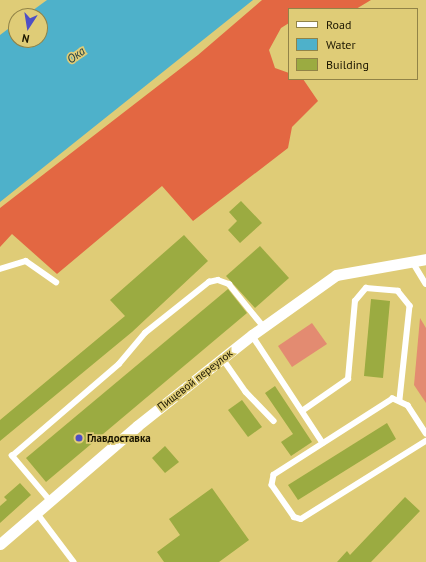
<!DOCTYPE html>
<meta charset="utf-8">
<style>
body{margin:0}
#map{position:relative;width:426px;height:562px;overflow:hidden;background:#dfcc77;font-family:"PT Sans",sans-serif}
div>[style]{position:absolute}
.green>*{inset:0;background:#e38b71}
.forest>*{inset:0;background:#e36742}
.water>*{inset:0;background:#4eb1ca}
.building>*{inset:0;background:#9bab41}
.service>*{height:5.5px;margin:-2.75px;padding:0 2.75px;transform-origin:2.75px;border-radius:2.75px;background:#fff}
.minor>*{height:11px;margin:-5.5px;padding:0 5.5px;transform-origin:5.5px;border-radius:5.5px;background:#fff}
.dots>*{width:11px;height:11px;translate:-50% -50%;box-sizing:border-box;border:2px solid #dfcc77;border-radius:50%}
span{translate:-50% -50%;white-space:nowrap;text-align:center;line-height:1.15;-webkit-text-stroke:3.5px #dfcc77;paint-order:stroke}
.street-label{font-size:11px;color:#1b1600}
.poi-label{font-size:11px;color:#1b1600;font-weight:700}
.left{translate:0 -50%;text-align:left}
.water-label{font-size:12px;color:#1c3a42;font-style:italic}
.legend{position:absolute;left:288px;top:8px;width:130px;height:72px;box-sizing:border-box;background:#dfcc77;border:1px solid #918347;margin:0;padding:5px 7px;list-style:none;font-size:12px;color:#1b1600}
.legend li{display:flex;align-items:center;gap:8px;height:20px}
.legend b{width:20px;border:1px solid #918347}
.north{position:absolute;left:8px;top:8px;width:40px;height:40px;box-sizing:border-box;background:#dfcc77;border:1px solid #918347;border-radius:50%;rotate:192deg;font-size:11px;font-weight:700;line-height:16px;text-align:center;color:#1b1600}
.north::after{content:'';display:block;margin:auto;width:14px;height:18px;background:#4e4fc5;clip-path:polygon(50% 0,100% 100%,50% 72%,0 100%)}
</style>
<div id="map">
<div class="green">
<i style="clip-path:polygon(420px 318px,426px 328px,426px 403px,414px 385px)"></i>
<i style="clip-path:polygon(312px 323px,327px 344px,292px 367px,278px 346px)"></i>
</div>
<div class="forest">
<i style="clip-path:polygon(262px 0,371px 0,356px 9px,289px 9px,289px 23px,281px 28px,269px 50px,275px 68px,289px 73px,289px 79px,303px 79px,318px 101px,292px 127px,288px 148px,193px 221px,162px 186px,57px 274px,12px 234px,0 247px,0 208px,198px 55px)"></i>
</div>
<div class="water">
<i style="clip-path:polygon(47px 0,253px 0,0 202px,0 35px,16px 23px,16px 40px,40px 40px,40px 16px,25px 16px)"></i>
</div>
<div class="building">
<i style="clip-path:polygon(241px 201px,262px 223px,240px 243px,228px 230px,237px 221px,229px 212px)"></i>
<i style="clip-path:polygon(184px 235px,208px 261px,132px 332px,0 441px,0 420px,125px 316px,110px 300px)"></i>
<i style="clip-path:polygon(260px 246px,289px 278px,255px 308px,226px 276px)"></i>
<i style="clip-path:polygon(228px 289px,247px 313px,46px 482px,26px 458px)"></i>
<i style="clip-path:polygon(371px 299px,390px 301px,383px 378px,364px 376px)"></i>
<i style="clip-path:polygon(275px 386px,312px 442px,291px 456px,281px 442px,293px 434px,265px 393px)"></i>
<i style="clip-path:polygon(242px 400px,262px 427px,248px 437px,228px 410px)"></i>
<i style="clip-path:polygon(387px 423px,396px 439px,298px 500px,288px 485px)"></i>
<i style="clip-path:polygon(165px 446px,179px 462px,165px 473px,152px 458px)"></i>
<i style="clip-path:polygon(20px 483px,31px 495px,0 523px,0 506px,7px 500px,4px 497px)"></i>
<i style="clip-path:polygon(212px 488px,249px 540px,219px 562px,164px 562px,157px 552px,180px 535px,169px 519px)"></i>
<i style="clip-path:polygon(405px 497px,420px 511px,371px 562px,337px 562px,347px 551px,350px 555px)"></i>
</div>
<div class="service">
<i style="left:414px;top:264px;width:23px;rotate:59deg"></i>
<i style="left:0;top:269px;width:27px;rotate:-17deg"></i>
<i style="left:26px;top:261px;width:37px;rotate:35deg"></i>
<i style="left:252px;top:335px;width:129px;rotate:56.7deg"></i>
<i style="left:223px;top:359px;width:40px;rotate:55.1deg"></i>
<i style="left:246px;top:392px;width:40px;rotate:46deg"></i>
<i style="left:302px;top:411px;width:56px;rotate:-34.8deg"></i>
<i style="left:348px;top:379px;width:78px;rotate:-84.9deg"></i>
<i style="left:355px;top:301px;width:17px;rotate:-50deg"></i>
<i style="left:366px;top:288px;width:32px;rotate:5deg"></i>
<i style="left:398px;top:291px;width:19px;rotate:51deg"></i>
<i style="left:410px;top:306px;width:95px;rotate:96.1deg"></i>
<i style="left:426px;top:434px;width:33px;rotate:-123deg"></i>
<i style="left:408px;top:406px;width:17px;rotate:-155deg"></i>
<i style="left:393px;top:399px;width:141px;rotate:147.4deg"></i>
<i style="left:274px;top:475px;width:10px;rotate:101deg"></i>
<i style="left:272px;top:485px;width:39px;rotate:55deg"></i>
<i style="left:294px;top:517px;width:7px;rotate:16deg"></i>
<i style="left:301px;top:519px;width:147px;rotate:-32deg"></i>
<i style="left:50px;top:501px;width:59px;rotate:-130.2deg"></i>
<i style="left:12px;top:456px;width:141px;rotate:-40.7deg"></i>
<i style="left:119px;top:364px;width:40px;rotate:-50deg"></i>
<i style="left:145px;top:333px;width:82px;rotate:-38.6deg"></i>
<i style="left:209px;top:282px;width:9px;rotate:-13deg"></i>
<i style="left:218px;top:280px;width:12px;rotate:20deg"></i>
<i style="left:229px;top:284px;width:55px;rotate:50.9deg"></i>
<i style="left:37px;top:513px;width:61px;rotate:52.9deg"></i>
</div>
<div class="minor">
<i style="left:0;top:544px;width:181px;rotate:-40.7deg"></i>
<i style="left:137px;top:426px;width:147px;rotate:-38.4deg"></i>
<i style="left:252px;top:335px;width:103px;rotate:-35.5deg"></i>
<i style="left:336px;top:275px;width:91px;rotate:-10.1deg"></i>
</div>
<div class="dots">
<i style="left:79px;top:438px;background:#4e4fc5"></i>
</div>
<div class="street-label">
<span style="left:195px;top:380px;rotate:-38deg">Пищевой переулок</span>
</div>
<div class="poi-label">
<span class="left" style="left:87px;top:438px">Главдоставка</span>
</div>
<div class="water-label">
<span style="left:76px;top:55px;rotate:-36deg">Ока</span>
</div>
<ul class="legend">
<li><b style="height:5px;background:#fff"></b>Road</li>
<li><b style="height:11px;background:#4eb1ca"></b>Water</li>
<li><b style="height:11px;background:#9bab41"></b>Building</li>
</ul>
<div class="north">N</div>
</div>
